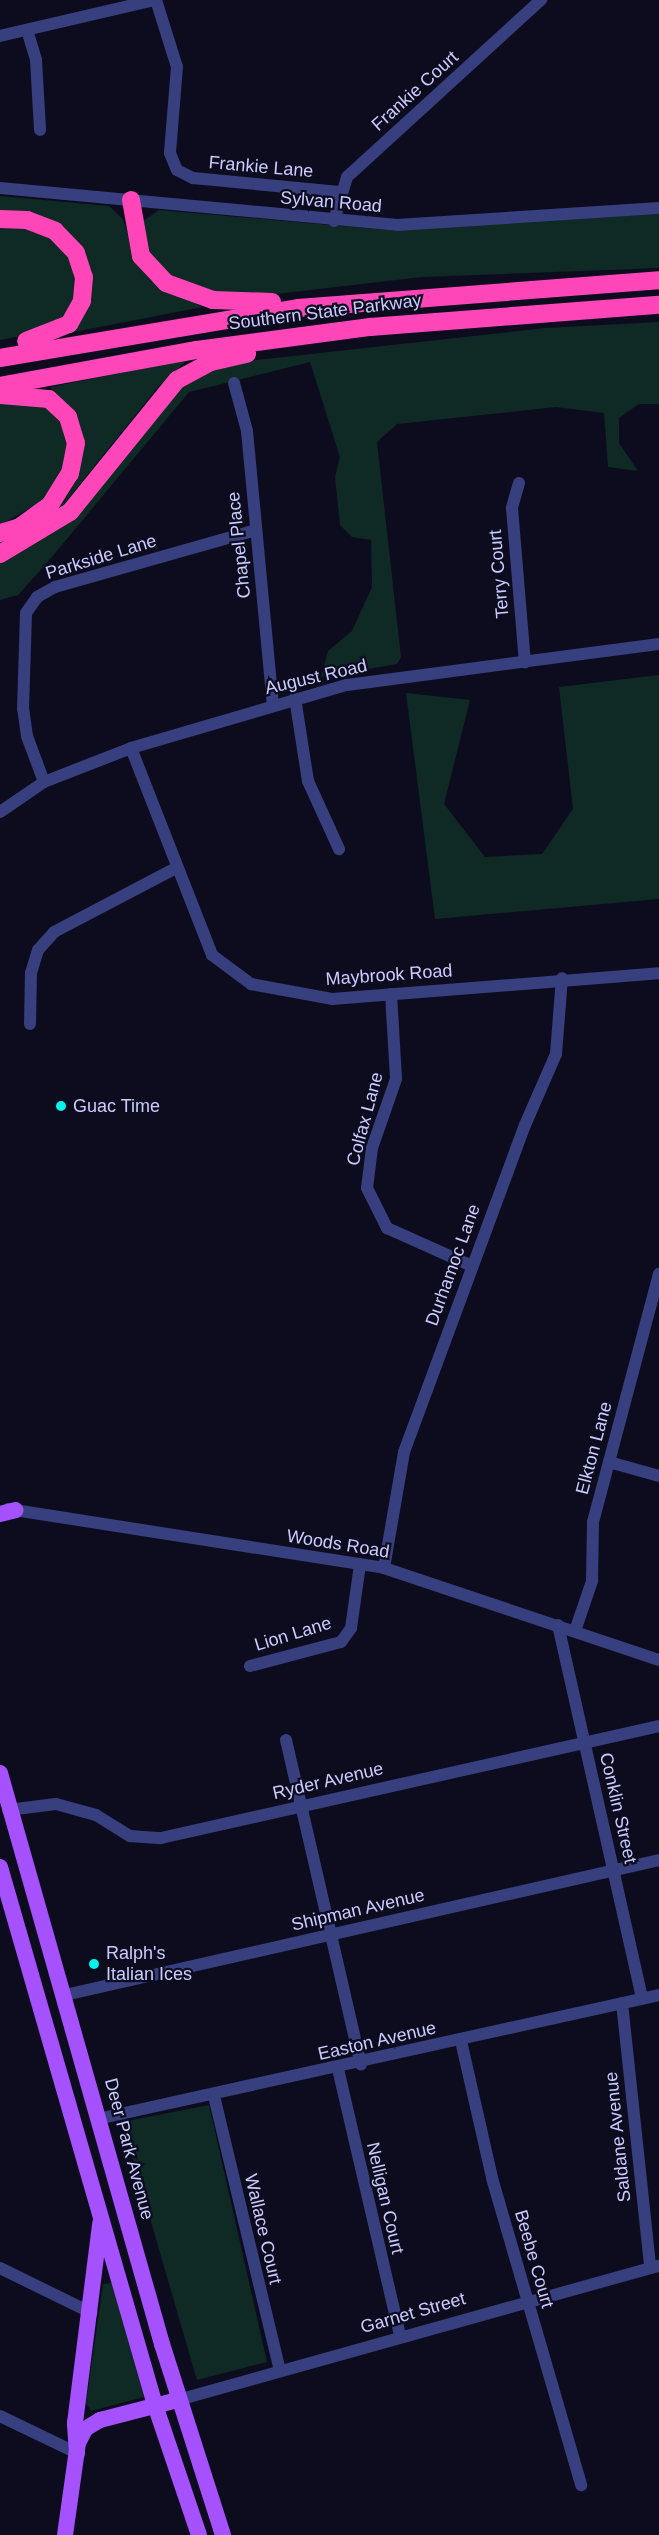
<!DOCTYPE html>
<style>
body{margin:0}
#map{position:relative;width:659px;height:2535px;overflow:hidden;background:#0d0c1f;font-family:Helvetica,sans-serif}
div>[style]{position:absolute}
.green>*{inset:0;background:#0f2924}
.minor>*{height:12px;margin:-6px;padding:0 6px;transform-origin:6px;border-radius:6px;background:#373f7e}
.tertiary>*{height:12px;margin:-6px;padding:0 6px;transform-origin:6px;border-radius:6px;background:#373f7e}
.primary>*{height:16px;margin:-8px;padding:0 8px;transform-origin:8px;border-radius:8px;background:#a552fe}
.motorway>*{height:18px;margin:-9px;padding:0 9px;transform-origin:9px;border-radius:9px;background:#fe46b9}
.dots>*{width:16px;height:16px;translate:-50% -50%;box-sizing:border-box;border:3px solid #0d0c1f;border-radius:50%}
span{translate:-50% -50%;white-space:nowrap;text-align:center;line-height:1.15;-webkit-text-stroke:4.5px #0d0c1f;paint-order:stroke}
.street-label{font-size:18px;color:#caccff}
.poi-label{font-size:18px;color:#caccff}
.left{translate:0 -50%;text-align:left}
</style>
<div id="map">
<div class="green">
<i style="clip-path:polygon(0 196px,109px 206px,123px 219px,137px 264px,152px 282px,203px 307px,68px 333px,90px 290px,66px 231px,39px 215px,0 212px)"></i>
<i style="clip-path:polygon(159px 210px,387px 230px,659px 214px,659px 268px,422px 277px,250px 297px,212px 293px,179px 283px,151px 261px,139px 224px)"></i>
<i style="clip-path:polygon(21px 225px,53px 236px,70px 256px,77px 296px,70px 313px,37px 333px,0 340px,0 226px)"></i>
<i style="clip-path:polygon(659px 322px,659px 404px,639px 404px,619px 418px,619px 443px,638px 471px,608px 467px,604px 413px,556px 407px,397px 424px,377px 442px,401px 657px,397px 664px,321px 677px,328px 651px,352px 631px,372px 587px,371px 540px,352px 537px,340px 525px,335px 477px,340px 457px,310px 362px,189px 392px,46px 564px,18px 595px,0 600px,0 558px,44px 537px,160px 398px,229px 363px,545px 328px)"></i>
<i style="clip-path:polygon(187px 360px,157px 388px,59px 510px,80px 474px,76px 419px,50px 387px)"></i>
<i style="clip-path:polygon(0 400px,55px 408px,71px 449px,61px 478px,37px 504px,0 525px)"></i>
<i style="clip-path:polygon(659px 675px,659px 899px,435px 919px,406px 693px,470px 700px,444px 804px,485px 857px,542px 854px,573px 809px,559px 687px)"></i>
<i style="clip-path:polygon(209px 2105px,267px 2362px,197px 2380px,122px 2122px)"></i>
<i style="clip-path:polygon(112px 2283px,144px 2397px,91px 2411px,86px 2403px,103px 2284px)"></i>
</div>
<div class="minor">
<i style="left:156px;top:0;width:70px;rotate:72.6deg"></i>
<i style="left:177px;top:67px;width:86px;rotate:94.7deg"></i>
<i style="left:170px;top:153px;width:18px;rotate:68deg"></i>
<i style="left:177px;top:170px;width:18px;rotate:27deg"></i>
<i style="left:193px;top:178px;width:147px;rotate:5.5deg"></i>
<i style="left:27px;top:30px;width:31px;rotate:73deg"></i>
<i style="left:36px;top:60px;width:70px;rotate:86.7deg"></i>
<i style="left:0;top:36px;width:159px;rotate:-13.1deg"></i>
<i style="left:334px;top:221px;width:46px;rotate:-73.5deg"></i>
<i style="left:347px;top:177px;width:263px;rotate:-42.4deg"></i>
<i style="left:234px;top:383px;width:50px;rotate:74.8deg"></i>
<i style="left:247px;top:431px;width:274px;rotate:84.6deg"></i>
<i style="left:519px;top:483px;width:26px;rotate:106deg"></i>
<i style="left:512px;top:508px;width:155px;rotate:85.2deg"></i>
<i style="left:295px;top:698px;width:84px;rotate:81.1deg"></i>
<i style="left:308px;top:781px;width:75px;rotate:65.5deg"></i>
<i style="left:131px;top:748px;width:222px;rotate:68.6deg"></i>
<i style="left:212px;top:955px;width:49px;rotate:36.6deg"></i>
<i style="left:251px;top:984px;width:82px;rotate:10.5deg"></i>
<i style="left:332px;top:999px;width:328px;rotate:-4.5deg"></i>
<i style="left:44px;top:782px;width:49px;rotate:-110.3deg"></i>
<i style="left:27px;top:736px;width:27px;rotate:-98deg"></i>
<i style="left:23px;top:709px;width:96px;rotate:-88.2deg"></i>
<i style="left:26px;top:613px;width:19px;rotate:-55deg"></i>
<i style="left:37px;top:597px;width:21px;rotate:-29deg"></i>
<i style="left:55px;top:587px;width:209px;rotate:-15.8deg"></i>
<i style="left:391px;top:994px;width:85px;rotate:86.6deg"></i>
<i style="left:396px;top:1079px;width:73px;rotate:109.2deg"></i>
<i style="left:372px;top:1148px;width:40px;rotate:97.1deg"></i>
<i style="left:367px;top:1188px;width:45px;rotate:63.4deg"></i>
<i style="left:387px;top:1228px;width:93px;rotate:24.1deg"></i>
<i style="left:30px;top:1024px;width:51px;rotate:-88.9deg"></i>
<i style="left:31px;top:973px;width:24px;rotate:-73deg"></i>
<i style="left:38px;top:950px;width:24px;rotate:-48deg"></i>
<i style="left:54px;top:932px;width:138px;rotate:-27.7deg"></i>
<i style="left:609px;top:1462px;width:52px;rotate:15.6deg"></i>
<i style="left:384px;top:1568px;width:118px;rotate:-80.2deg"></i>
<i style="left:404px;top:1452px;width:349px;rotate:-69.7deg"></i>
<i style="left:525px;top:1125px;width:77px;rotate:-66.4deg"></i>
<i style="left:556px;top:1054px;width:76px;rotate:-85.5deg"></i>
<i style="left:558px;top:1625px;width:383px;rotate:77.3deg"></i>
<i style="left:575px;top:1631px;width:53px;rotate:-71.2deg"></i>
<i style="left:592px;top:1581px;width:59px;rotate:-89deg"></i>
<i style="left:593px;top:1522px;width:257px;rotate:-75.1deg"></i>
<i style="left:250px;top:1666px;width:94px;rotate:-14.8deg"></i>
<i style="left:341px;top:1642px;width:17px;rotate:-54deg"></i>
<i style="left:351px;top:1628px;width:64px;rotate:-81.9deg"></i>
<i style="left:286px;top:1740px;width:333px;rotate:77deg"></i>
<i style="left:8px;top:1810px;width:48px;rotate:-7.1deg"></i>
<i style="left:56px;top:1804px;width:41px;rotate:15.4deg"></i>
<i style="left:96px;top:1815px;width:40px;rotate:32deg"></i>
<i style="left:130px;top:1836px;width:31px;rotate:4deg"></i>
<i style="left:161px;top:1838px;width:510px;rotate:-12.67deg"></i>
<i style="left:65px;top:1995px;width:609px;rotate:-12.8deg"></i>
<i style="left:622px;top:2003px;width:265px;rotate:83.9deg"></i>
<i style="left:461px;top:2041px;width:140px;rotate:77.2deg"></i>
<i style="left:492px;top:2178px;width:320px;rotate:73.8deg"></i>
<i style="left:338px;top:2069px;width:273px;rotate:76.9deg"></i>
<i style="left:214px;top:2096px;width:282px;rotate:76.5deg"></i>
<i style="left:102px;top:2118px;width:570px;rotate:-12.45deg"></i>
<i style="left:0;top:2268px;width:102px;rotate:26.1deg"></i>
<i style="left:178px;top:2400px;width:499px;rotate:-15.6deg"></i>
<i style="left:0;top:2416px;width:85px;rotate:25.7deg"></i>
</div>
<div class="tertiary">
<i style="left:0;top:188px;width:399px;rotate:5.3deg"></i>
<i style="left:397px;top:225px;width:263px;rotate:-3.7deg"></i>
<i style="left:0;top:812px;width:53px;rotate:-34.3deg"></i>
<i style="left:44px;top:782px;width:93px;rotate:-21.3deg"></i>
<i style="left:131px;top:748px;width:225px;rotate:-16.3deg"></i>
<i style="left:347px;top:685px;width:315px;rotate:-7.5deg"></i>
<i style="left:8px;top:1509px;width:381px;rotate:8.9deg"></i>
<i style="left:384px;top:1568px;width:290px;rotate:18.5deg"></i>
</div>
<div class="primary">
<i style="left:0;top:1514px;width:16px;rotate:-14deg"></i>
<i style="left:0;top:1773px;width:594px;rotate:74.16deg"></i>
<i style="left:162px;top:2344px;width:201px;rotate:72.3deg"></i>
<i style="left:0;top:1867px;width:560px;rotate:73.93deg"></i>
<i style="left:155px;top:2405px;width:137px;rotate:71.3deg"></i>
<i style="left:77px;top:2453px;width:30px;rotate:-94deg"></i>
<i style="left:75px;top:2423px;width:201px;rotate:-82.8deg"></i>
<i style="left:65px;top:2535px;width:93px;rotate:-82deg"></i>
<i style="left:78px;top:2443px;width:16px;rotate:-63deg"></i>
<i style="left:85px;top:2429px;width:17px;rotate:-31deg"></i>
<i style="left:100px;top:2420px;width:81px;rotate:-14.4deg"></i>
</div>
<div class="motorway">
<i style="left:131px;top:200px;width:57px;rotate:79.9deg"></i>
<i style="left:141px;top:256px;width:37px;rotate:47deg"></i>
<i style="left:166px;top:283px;width:50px;rotate:19.9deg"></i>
<i style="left:213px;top:300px;width:59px;rotate:1.9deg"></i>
<i style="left:0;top:219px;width:27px;rotate:2deg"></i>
<i style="left:27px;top:220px;width:30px;rotate:21deg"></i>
<i style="left:55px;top:231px;width:30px;rotate:46deg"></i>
<i style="left:76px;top:253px;width:25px;rotate:72deg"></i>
<i style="left:84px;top:277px;width:24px;rotate:95deg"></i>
<i style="left:82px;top:301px;width:26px;rotate:119deg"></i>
<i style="left:69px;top:324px;width:46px;rotate:158.4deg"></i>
<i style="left:0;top:358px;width:302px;rotate:-9.5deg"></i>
<i style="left:298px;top:308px;width:362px;rotate:-4.4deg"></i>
<i style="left:0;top:386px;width:200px;rotate:-10.4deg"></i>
<i style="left:197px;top:350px;width:175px;rotate:-7.6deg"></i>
<i style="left:370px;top:327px;width:290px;rotate:-4.4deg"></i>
<i style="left:0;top:395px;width:49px;rotate:4.7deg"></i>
<i style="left:49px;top:399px;width:26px;rotate:43deg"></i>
<i style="left:68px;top:417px;width:27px;rotate:73deg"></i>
<i style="left:76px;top:443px;width:31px;rotate:101deg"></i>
<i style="left:70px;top:473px;width:38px;rotate:122deg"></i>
<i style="left:50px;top:505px;width:37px;rotate:144deg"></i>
<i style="left:20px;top:527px;width:21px;rotate:163deg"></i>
<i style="left:0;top:554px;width:82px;rotate:-31deg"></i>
<i style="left:70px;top:512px;width:170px;rotate:-51deg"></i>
<i style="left:177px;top:380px;width:38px;rotate:-28deg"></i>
<i style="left:211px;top:362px;width:37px;rotate:-13deg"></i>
</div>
<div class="dots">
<i style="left:61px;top:1106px;background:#02f3e8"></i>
<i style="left:94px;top:1964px;background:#02f3e8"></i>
</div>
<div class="street-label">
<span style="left:415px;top:91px;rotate:-42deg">Frankie Court</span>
<span style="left:261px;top:167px;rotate:5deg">Frankie Lane</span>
<span style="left:331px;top:202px;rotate:5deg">Sylvan Road</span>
<span style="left:325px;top:312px;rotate:-7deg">Southern State Parkway</span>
<span style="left:239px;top:545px;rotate:-96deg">Chapel Place</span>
<span style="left:101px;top:557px;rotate:-17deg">Parkside Lane</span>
<span style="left:499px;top:574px;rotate:-95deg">Terry Court</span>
<span style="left:316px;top:677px;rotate:-13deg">August Road</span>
<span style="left:389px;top:975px;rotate:-4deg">Maybrook Road</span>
<span style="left:365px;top:1119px;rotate:-75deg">Colfax Lane</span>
<span style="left:453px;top:1265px;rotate:-70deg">Durhamoc Lane</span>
<span style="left:594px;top:1448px;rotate:-75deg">Elkton Lane</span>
<span style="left:338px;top:1544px;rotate:9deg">Woods Road</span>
<span style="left:293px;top:1634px;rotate:-17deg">Lion Lane</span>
<span style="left:328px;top:1781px;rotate:-13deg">Ryder Avenue</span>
<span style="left:618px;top:1808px;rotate:77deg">Conklin Street</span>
<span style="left:358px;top:1910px;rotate:-13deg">Shipman Avenue</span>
<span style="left:377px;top:2041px;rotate:-13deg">Easton Avenue</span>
<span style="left:618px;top:2137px;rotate:-96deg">Saldane Avenue</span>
<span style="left:129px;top:2149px;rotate:75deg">Deer Park Avenue</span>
<span style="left:385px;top:2198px;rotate:77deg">Nelligan Court</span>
<span style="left:263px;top:2229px;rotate:77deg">Wallace Court</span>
<span style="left:534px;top:2259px;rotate:74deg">Beebe Court</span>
<span style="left:413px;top:2313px;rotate:-16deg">Garnet Street</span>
</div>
<div class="poi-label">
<span class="left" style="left:73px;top:1106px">Guac Time</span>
<span class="left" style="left:106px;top:1964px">Ralph's<br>Italian Ices</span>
</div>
</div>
